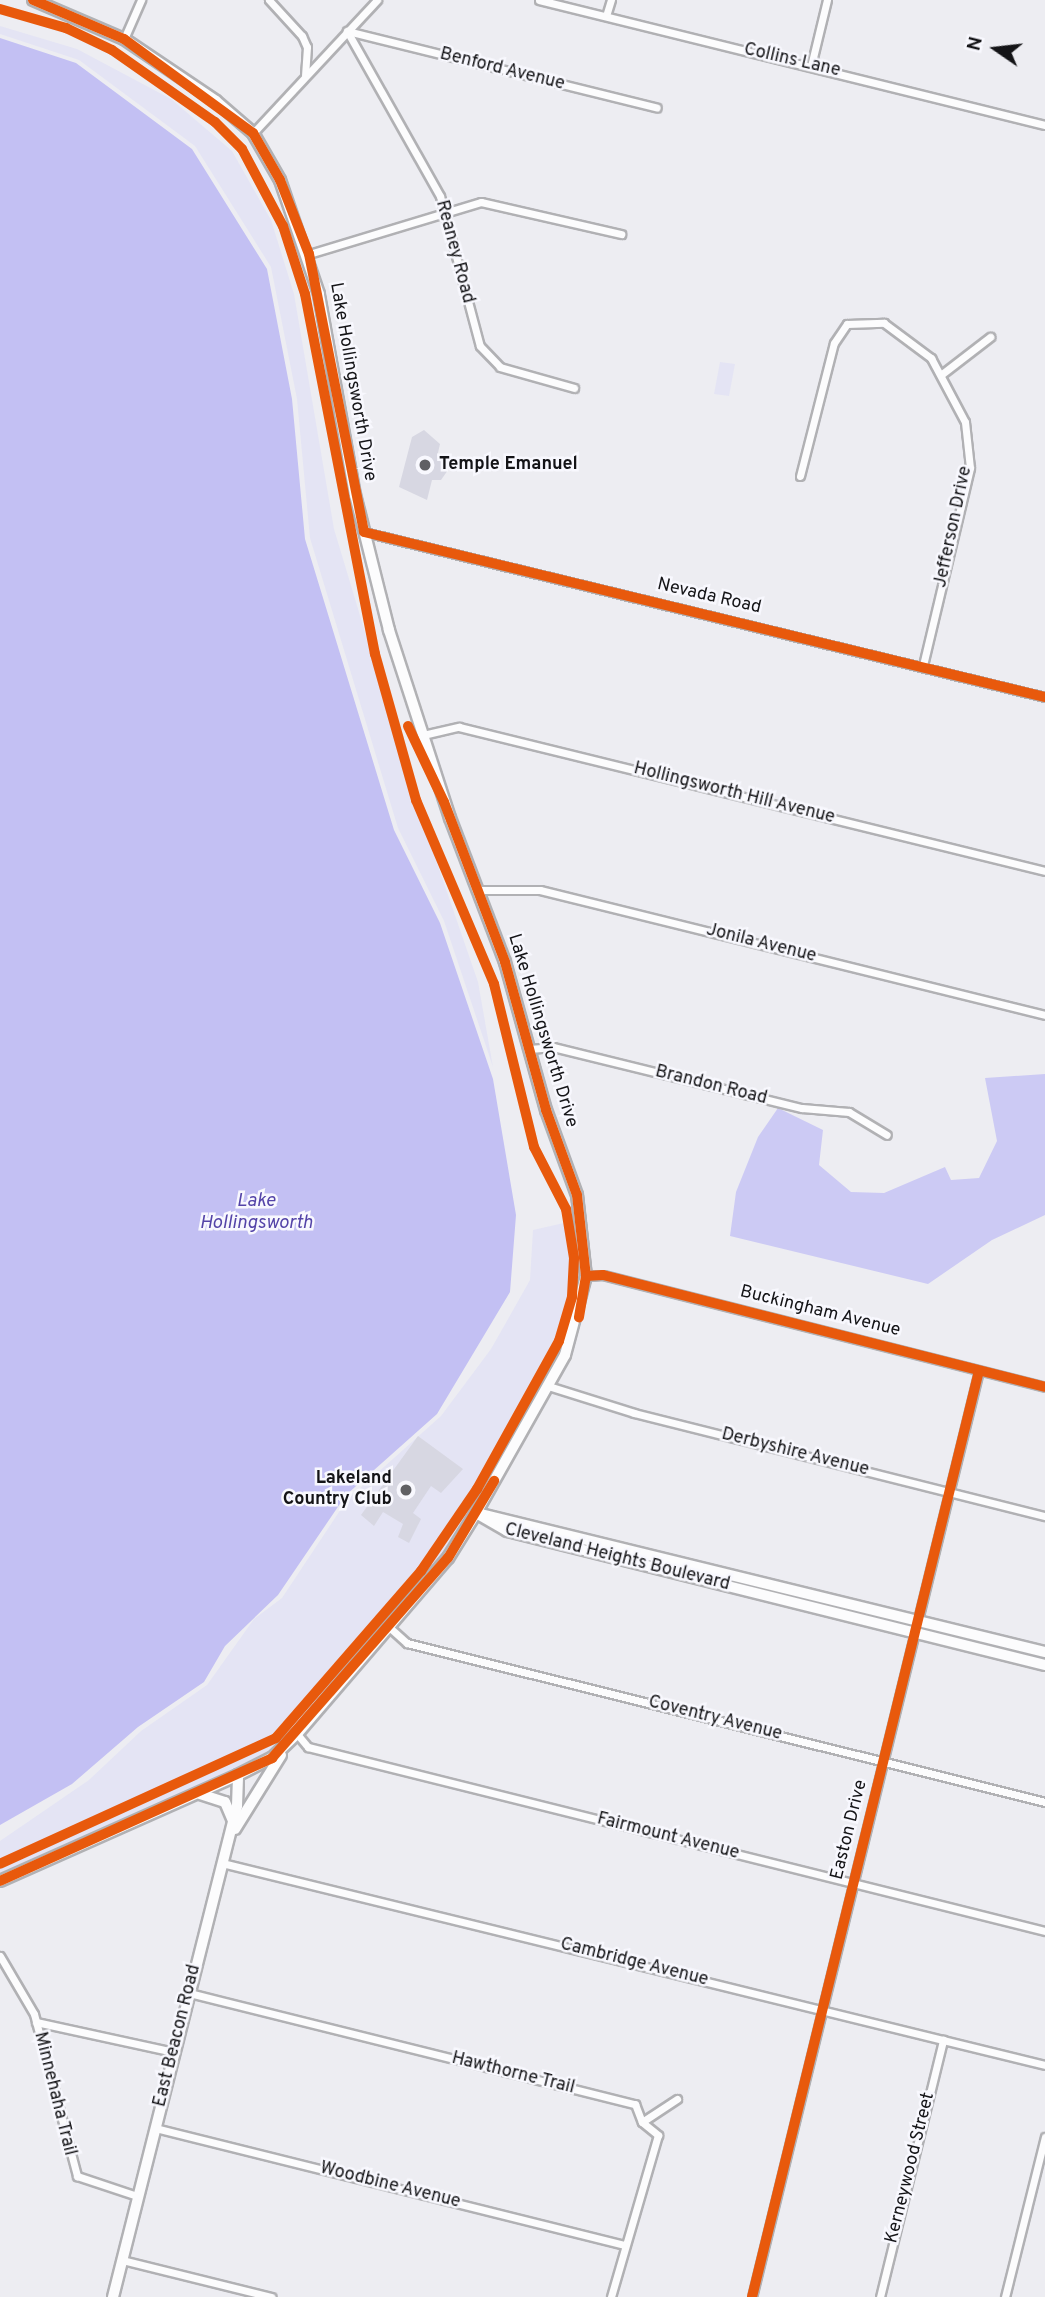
<!DOCTYPE html>
<style>
body{margin:0}
#map{position:relative;width:1045px;height:2297px;overflow:hidden;background:#ededf2;font-family:Overpass,sans-serif}
div>[style]{position:absolute}
.green>*{inset:0;background:#e4e4f4}
.forest>*{inset:0;background:#cccaf4}
.water>*{inset:0;background:#c3c0f3}
.building>*{inset:0;background:#d7d7e2}
.roads{filter:drop-shadow(2px 0 #b1b1b4) drop-shadow(-2px 0 #b1b1b4) drop-shadow(0 2px #b1b1b4) drop-shadow(0 -2px #b1b1b4)}
.minor>*{height:7px;margin:-3.5px;padding:0 3.5px;transform-origin:3.5px;border-radius:3.5px;background:#fcfcfd}
.tertiary>*{height:10px;margin:-5px;padding:0 5px;transform-origin:5px;border-radius:5px;background:#fcfcfd}
.cycleway>*{height:10px;margin:-5px;padding:0 5px;transform-origin:5px;border-radius:5px;background:#e8590c}
.dots>*{width:19px;height:19px;translate:-50% -50%;box-sizing:border-box;border:4px solid #f8f8fe;border-radius:50%}
span{translate:-50% -50%;white-space:nowrap;text-align:center;line-height:1.15;-webkit-text-stroke:5px #f8f8fe;paint-order:stroke}
.street-label{font-size:18px;color:#141417}
.poi-label{font-size:18px;color:#141417;font-weight:700}
.left{translate:0 -50%;text-align:left}
.right{translate:-100% -50%;text-align:right}
.water-label{font-size:19px;color:#5444a8;font-style:italic}
.north{position:absolute;left:961px;top:14px;width:70px;height:70px;-webkit-text-stroke:5px #f8f8fe;paint-order:stroke;rotate:284deg;font-size:19px;font-weight:700;line-height:28px;text-align:center;color:#141417}
.north::after{content:'';display:block;margin:auto;width:24px;height:32px;background:#141417;clip-path:polygon(50% 0,100% 100%,50% 72%,0 100%)}
</style>
<div id="map">
<div class="green">
<i style="clip-path:polygon(0 26px,77px 49px,171px 99px,232px 151px,271px 220px,294px 294px,334px 529px,416px 802px,478px 982px,493px 1067px,444px 921px,398px 828px,310px 538px,297px 399px,271px 267px,195px 146px,79px 60px,0 34px)"></i>
<i style="clip-path:polygon(720px 362px,735px 364px,729px 396px,714px 394px)"></i>
<i style="clip-path:polygon(577px 1220px,579px 1292px,560px 1353px,443px 1555px,293px 1731px,268px 1754px,236px 1770px,0 1876px,0 1841px,89px 1780px,141px 1731px,207px 1685px,254px 1619px,282px 1598px,347px 1500px,441px 1416px,491px 1349px,530px 1280px,533px 1230px)"></i>
</div>
<div class="forest">
<i style="clip-path:polygon(1045px 1074px,1045px 1215px,992px 1240px,928px 1284px,730px 1236px,736px 1192px,758px 1137px,778px 1108px,823px 1130px,819px 1165px,851px 1192px,884px 1193px,945px 1167px,951px 1180px,979px 1178px,997px 1141px,985px 1078px)"></i>
</div>
<div class="water">
<i style="clip-path:polygon(0 38px,76px 63px,192px 149px,267px 269px,292px 399px,305px 539px,394px 830px,440px 923px,493px 1079px,516px 1215px,510px 1292px,437px 1414px,346px 1495px,278px 1595px,225px 1646px,204px 1682px,138px 1727px,72px 1784px,0 1825px)"></i>
</div>
<div class="building">
<i style="clip-path:polygon(424px 430px,440px 444px,437px 457px,448px 470px,441px 480px,432px 480px,427px 500px,399px 487px,412px 437px)"></i>
<i style="clip-path:polygon(418px 1436px,463px 1469px,441px 1493px,431px 1486px,413px 1513px,421px 1519px,409px 1543px,398px 1537px,403px 1524px,383px 1512px,374px 1526px,361px 1515px)"></i>
</div>
<div class="roads">
<div class="minor">
<i style="left:269px;top:0;width:49px;rotate:47.5deg"></i>
<i style="left:302px;top:36px;width:12px;rotate:66deg"></i>
<i style="left:307px;top:47px;width:28px;rotate:94deg"></i>
<i style="left:539px;top:0;width:521px;rotate:13.88deg"></i>
<i style="left:606px;top:16px;width:17px;rotate:-73deg"></i>
<i style="left:347px;top:31px;width:189px;rotate:60.6deg"></i>
<i style="left:440px;top:196px;width:155px;rotate:75.1deg"></i>
<i style="left:480px;top:346px;width:29px;rotate:46deg"></i>
<i style="left:500px;top:367px;width:77px;rotate:15.8deg"></i>
<i style="left:347px;top:31px;width:319px;rotate:13.9deg"></i>
<i style="left:124px;top:39px;width:43px;rotate:-66.4deg"></i>
<i style="left:811px;top:66px;width:68px;rotate:-76.4deg"></i>
<i style="left:253px;top:133px;width:182px;rotate:-47deg"></i>
<i style="left:309px;top:254px;width:180px;rotate:-16.8deg"></i>
<i style="left:481px;top:202px;width:144px;rotate:12.9deg"></i>
<i style="left:942px;top:374px;width:61px;rotate:-37.6deg"></i>
<i style="left:800px;top:476px;width:137px;rotate:-75.7deg"></i>
<i style="left:834px;top:343px;width:23px;rotate:-56deg"></i>
<i style="left:847px;top:324px;width:37px;rotate:-2deg"></i>
<i style="left:884px;top:323px;width:59px;rotate:36.7deg"></i>
<i style="left:931px;top:358px;width:72px;rotate:62deg"></i>
<i style="left:965px;top:422px;width:46px;rotate:83.8deg"></i>
<i style="left:970px;top:468px;width:204px;rotate:103.4deg"></i>
<i style="left:364px;top:532px;width:701px;rotate:13.62deg"></i>
<i style="left:423px;top:735px;width:37px;rotate:-13deg"></i>
<i style="left:459px;top:727px;width:603px;rotate:13.81deg"></i>
<i style="left:477px;top:890px;width:63px"></i>
<i style="left:540px;top:890px;width:520px;rotate:13.9deg"></i>
<i style="left:530px;top:1049px;width:23px;rotate:-5deg"></i>
<i style="left:553px;top:1047px;width:256px;rotate:13.8deg"></i>
<i style="left:802px;top:1108px;width:47px;rotate:4.9deg"></i>
<i style="left:849px;top:1112px;width:44px;rotate:31.2deg"></i>
<i style="left:586px;top:1276px;width:17px;rotate:-3deg"></i>
<i style="left:603px;top:1275px;width:456px;rotate:14.2deg"></i>
<i style="left:548px;top:1386px;width:90px;rotate:17.4deg"></i>
<i style="left:634px;top:1413px;width:424px;rotate:14.1deg"></i>
<i style="left:389px;top:1627px;width:24px;rotate:42deg"></i>
<i style="left:407px;top:1643px;width:658px;rotate:13.99deg"></i>
<i style="left:297px;top:1734px;width:17px;rotate:50deg"></i>
<i style="left:308px;top:1747px;width:760px;rotate:14.02deg"></i>
<i style="left:222px;top:1863px;width:847px;rotate:13.79deg"></i>
<i style="left:0;top:1956px;width:67px;rotate:59.6deg"></i>
<i style="left:34px;top:2014px;width:168px;rotate:75.1deg"></i>
<i style="left:77px;top:2176px;width:63px;rotate:18.4deg"></i>
<i style="left:189px;top:1993px;width:460px;rotate:14deg"></i>
<i style="left:635px;top:2104px;width:19px;rotate:69deg"></i>
<i style="left:642px;top:2122px;width:21px;rotate:39deg"></i>
<i style="left:658px;top:2135px;width:169px;rotate:106.2deg"></i>
<i style="left:36px;top:2022px;width:141px;rotate:12.3deg"></i>
<i style="left:642px;top:2122px;width:42px;rotate:-33.3deg"></i>
<i style="left:155px;top:2128px;width:484px;rotate:14deg"></i>
<i style="left:122px;top:2260px;width:154px;rotate:13.9deg"></i>
<i style="left:752px;top:2297px;width:953px;rotate:-76.23deg"></i>
<i style="left:880px;top:2297px;width:265px;rotate:-76.2deg"></i>
<i style="left:1005px;top:2297px;width:165px;rotate:-76deg"></i>
</div>
<div class="tertiary">
<i style="left:476px;top:1513px;width:36px;rotate:30deg"></i>
<i style="left:507px;top:1531px;width:554px;rotate:13.99deg"></i>
<i style="left:477px;top:1513px;width:585px;rotate:13.75deg"></i>
<i style="left:200px;top:1794px;width:26px;rotate:18deg"></i>
<i style="left:225px;top:1802px;width:21px;rotate:67deg"></i>
<i style="left:235px;top:1829px;width:87px;rotate:-58.1deg"></i>
<i style="left:0;top:1881px;width:261px;rotate:-24deg"></i>
<i style="left:238px;top:1775px;width:38px;rotate:-27deg"></i>
<i style="left:272px;top:1758px;width:35px;rotate:-44deg"></i>
<i style="left:297px;top:1734px;width:232px;rotate:-49.4deg"></i>
<i style="left:448px;top:1558px;width:53px;rotate:-58.1deg"></i>
<i style="left:476px;top:1513px;width:181px;rotate:-60.6deg"></i>
<i style="left:565px;top:1355px;width:82px;rotate:-75.1deg"></i>
<i style="left:586px;top:1276px;width:81px;rotate:-96.3deg"></i>
<i style="left:577px;top:1195px;width:90px;rotate:-110deg"></i>
<i style="left:546px;top:1110px;width:154px;rotate:-105.5deg"></i>
<i style="left:505px;top:962px;width:154px;rotate:-110.9deg"></i>
<i style="left:450px;top:818px;width:198px;rotate:-108deg"></i>
<i style="left:389px;top:630px;width:139px;rotate:-104.1deg"></i>
<i style="left:355px;top:495px;width:204px;rotate:-100.2deg"></i>
<i style="left:319px;top:294px;width:120px;rotate:-108.9deg"></i>
<i style="left:280px;top:180px;width:54px;rotate:-119.9deg"></i>
<i style="left:253px;top:133px;width:49px;rotate:-139.1deg"></i>
<i style="left:216px;top:101px;width:111px;rotate:-146deg"></i>
<i style="left:124px;top:39px;width:99px;rotate:-156.8deg"></i>
<i style="left:113px;top:2297px;width:506px;rotate:-75.83deg"></i>
<i style="left:237px;top:1806px;width:31px;rotate:-88deg"></i>
</div>
</div>
<div class="cycleway">
<i style="left:33px;top:0;width:99px;rotate:23.2deg"></i>
<i style="left:124px;top:39px;width:160px;rotate:36.1deg"></i>
<i style="left:253px;top:133px;width:54px;rotate:60.1deg"></i>
<i style="left:280px;top:180px;width:79px;rotate:68.6deg"></i>
<i style="left:309px;top:254px;width:283px;rotate:78.8deg"></i>
<i style="left:364px;top:532px;width:701px;rotate:13.62deg"></i>
<i style="left:0;top:9px;width:69px;rotate:16.1deg"></i>
<i style="left:66px;top:28px;width:51px;rotate:25.6deg"></i>
<i style="left:112px;top:50px;width:126px;rotate:35deg"></i>
<i style="left:215px;top:122px;width:38px;rotate:45deg"></i>
<i style="left:242px;top:149px;width:87px;rotate:62deg"></i>
<i style="left:283px;top:226px;width:71px;rotate:72.1deg"></i>
<i style="left:305px;top:294px;width:367px;rotate:79deg"></i>
<i style="left:375px;top:654px;width:152px;rotate:74.3deg"></i>
<i style="left:416px;top:800px;width:200px;rotate:67deg"></i>
<i style="left:494px;top:984px;width:168px;rotate:76.2deg"></i>
<i style="left:534px;top:1147px;width:70px;rotate:62.7deg"></i>
<i style="left:566px;top:1209px;width:50px;rotate:80.7deg"></i>
<i style="left:574px;top:1258px;width:39px;rotate:93deg"></i>
<i style="left:572px;top:1297px;width:46px;rotate:106.5deg"></i>
<i style="left:559px;top:1341px;width:169px;rotate:119deg"></i>
<i style="left:477px;top:1489px;width:99px;rotate:124.3deg"></i>
<i style="left:421px;top:1571px;width:221px;rotate:131deg"></i>
<i style="left:276px;top:1738px;width:303px;rotate:155.5deg"></i>
<i style="left:408px;top:726px;width:84px;rotate:64.7deg"></i>
<i style="left:444px;top:802px;width:171px;rotate:69.1deg"></i>
<i style="left:505px;top:962px;width:154px;rotate:74.5deg"></i>
<i style="left:546px;top:1110px;width:90px;rotate:70deg"></i>
<i style="left:577px;top:1195px;width:81px;rotate:83.7deg"></i>
<i style="left:586px;top:1276px;width:42px;rotate:99.7deg"></i>
<i style="left:586px;top:1276px;width:17px;rotate:-3deg"></i>
<i style="left:603px;top:1275px;width:456px;rotate:14.2deg"></i>
<i style="left:0;top:1881px;width:299px;rotate:-24.3deg"></i>
<i style="left:272px;top:1758px;width:266px;rotate:-48.7deg"></i>
<i style="left:448px;top:1558px;width:90px;rotate:-59.1deg"></i>
<i style="left:752px;top:2297px;width:953px;rotate:-76.23deg"></i>
</div>
<div class="dots">
<i style="left:425px;top:465px;background:#606064"></i>
<i style="left:406px;top:1490px;background:#606064"></i>
</div>
<div class="street-label">
<span style="left:792px;top:61px;rotate:13deg">Collins Lane</span>
<span style="left:502px;top:70px;rotate:14deg">Benford Avenue</span>
<span style="left:454px;top:252px;rotate:75deg">Reaney Road</span>
<span style="left:352px;top:382px;rotate:80deg">Lake Hollingsworth Drive</span>
<span style="left:954px;top:527px;rotate:-78deg">Jefferson Drive</span>
<span style="left:709px;top:597px;rotate:13deg">Nevada Road</span>
<span style="left:734px;top:794px;rotate:14deg">Hollingsworth Hill Avenue</span>
<span style="left:761px;top:944px;rotate:14deg">Jonila Avenue</span>
<span style="left:542px;top:1031px;rotate:73deg">Lake Hollingsworth Drive</span>
<span style="left:711px;top:1086px;rotate:14deg">Brandon Road</span>
<span style="left:820px;top:1312px;rotate:14deg">Buckingham Avenue</span>
<span style="left:795px;top:1453px;rotate:14deg">Derbyshire Avenue</span>
<span style="left:617px;top:1558px;rotate:14deg">Cleveland Heights Boulevard</span>
<span style="left:715px;top:1719px;rotate:14deg">Coventry Avenue</span>
<span style="left:850px;top:1830px;rotate:-76deg">Easton Drive</span>
<span style="left:668px;top:1837px;rotate:14deg">Fairmount Avenue</span>
<span style="left:634px;top:1963px;rotate:14deg">Cambridge Avenue</span>
<span style="left:178px;top:2036px;rotate:-76deg">East Beacon Road</span>
<span style="left:513px;top:2074px;rotate:14deg">Hawthorne Trail</span>
<span style="left:54px;top:2094px;rotate:76deg">Minnehaha Trail</span>
<span style="left:911px;top:2168px;rotate:-76deg">Kerneywood Street</span>
<span style="left:390px;top:2186px;rotate:14deg">Woodbine Avenue</span>
</div>
<div class="poi-label">
<span class="left" style="left:439px;top:465px">Temple Emanuel</span>
<span class="right" style="left:392px;top:1490px">Lakeland<br>Country Club</span>
</div>
<div class="water-label">
<span style="left:256px;top:1213px">Lake<br>Hollingsworth</span>
</div>
<div class="north">N</div>
</div>
